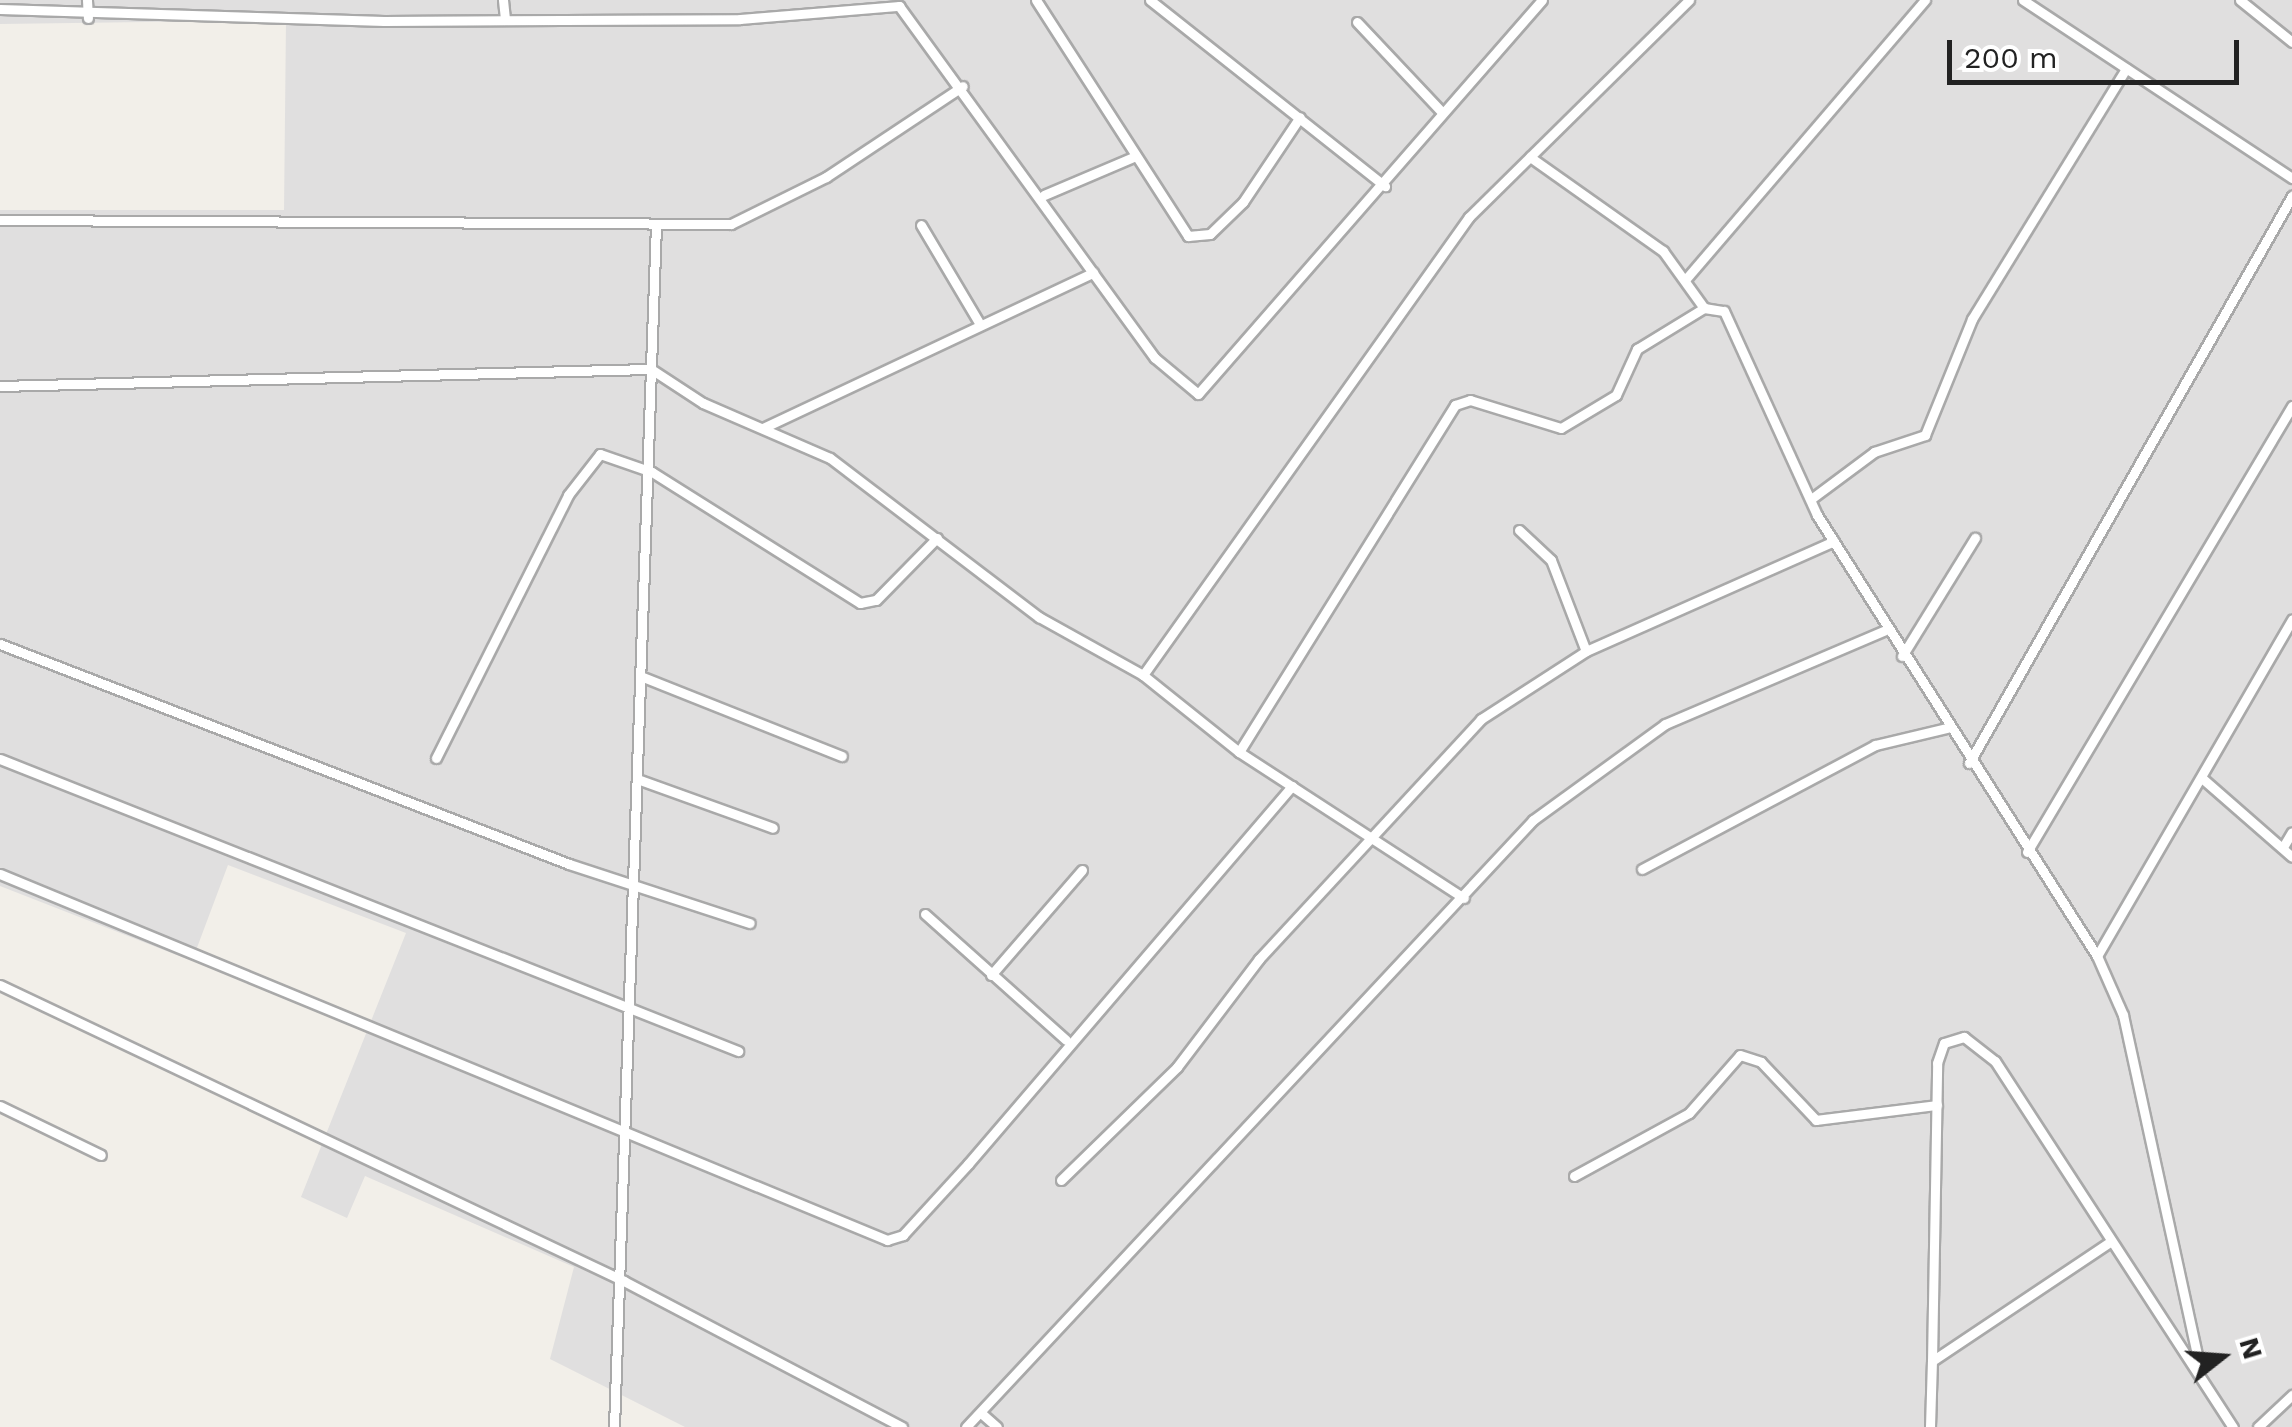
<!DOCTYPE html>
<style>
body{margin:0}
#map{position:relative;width:2292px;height:1427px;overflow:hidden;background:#f2efe9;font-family:"Work Sans",sans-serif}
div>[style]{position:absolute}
.residential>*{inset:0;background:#e0dfdf}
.roads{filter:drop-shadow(2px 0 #a9a9a9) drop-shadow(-2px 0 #a9a9a9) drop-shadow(0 2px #a9a9a9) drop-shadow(0 -2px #a9a9a9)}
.street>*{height:9px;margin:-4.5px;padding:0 4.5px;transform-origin:4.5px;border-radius:4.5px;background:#fff}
span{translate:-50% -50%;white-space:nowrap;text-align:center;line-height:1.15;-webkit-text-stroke:10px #fff;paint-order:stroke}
.north{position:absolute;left:2172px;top:1307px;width:100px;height:100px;-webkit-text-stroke:8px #fff;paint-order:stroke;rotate:73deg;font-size:28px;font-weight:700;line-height:40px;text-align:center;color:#222}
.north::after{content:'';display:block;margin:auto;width:35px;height:45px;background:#222;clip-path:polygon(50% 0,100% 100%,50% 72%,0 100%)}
.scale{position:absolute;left:1947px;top:40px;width:292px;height:45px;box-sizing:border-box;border:5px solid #222;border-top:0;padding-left:12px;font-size:30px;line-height:35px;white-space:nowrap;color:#222;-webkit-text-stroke:8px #fff;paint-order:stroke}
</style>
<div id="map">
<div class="residential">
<i style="clip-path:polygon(0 0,2292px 0,2292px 1427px,685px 1427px,550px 1359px,574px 1267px,365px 1176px,347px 1218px,301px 1197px,406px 933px,228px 865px,192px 961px,0 886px,0 210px,284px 210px,286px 20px,0 24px)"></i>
</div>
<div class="roads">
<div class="street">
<i style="left:87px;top:0;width:18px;rotate:87deg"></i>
<i style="left:503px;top:0;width:19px;rotate:84deg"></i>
<i style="left:1036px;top:0;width:281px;rotate:57.2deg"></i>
<i style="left:1188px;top:236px;width:22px;rotate:-5deg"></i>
<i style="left:1210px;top:234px;width:46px;rotate:-44.1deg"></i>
<i style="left:1243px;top:202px;width:102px;rotate:-56.2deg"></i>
<i style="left:1150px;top:0;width:300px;rotate:38.4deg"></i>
<i style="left:2023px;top:0;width:323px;rotate:33.5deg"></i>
<i style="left:2240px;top:0;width:67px;rotate:38.9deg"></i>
<i style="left:0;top:9px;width:384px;rotate:1.8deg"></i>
<i style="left:384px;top:21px;width:356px;rotate:-0.3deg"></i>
<i style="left:740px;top:19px;width:160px;rotate:-4.7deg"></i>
<i style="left:899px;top:6px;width:435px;rotate:54deg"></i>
<i style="left:1155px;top:358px;width:56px;rotate:39.9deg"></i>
<i style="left:1198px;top:394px;width:523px;rotate:-48.88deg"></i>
<i style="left:1357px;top:22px;width:121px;rotate:46.7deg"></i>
<i style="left:1530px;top:157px;width:163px;rotate:35.3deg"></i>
<i style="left:1663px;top:251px;width:70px;rotate:54.3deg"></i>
<i style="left:1044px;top:195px;width:100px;rotate:-23deg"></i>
<i style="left:0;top:220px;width:731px;rotate:0.31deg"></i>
<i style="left:731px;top:224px;width:106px;rotate:-26.3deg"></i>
<i style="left:826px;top:177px;width:164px;rotate:-33.6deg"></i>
<i style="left:921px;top:225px;width:112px;rotate:59.3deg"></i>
<i style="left:1685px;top:280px;width:369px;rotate:-49.4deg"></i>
<i style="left:0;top:386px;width:651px;rotate:-1.5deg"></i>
<i style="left:651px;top:369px;width:62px;rotate:33.2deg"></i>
<i style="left:703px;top:403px;width:138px;rotate:23.4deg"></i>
<i style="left:830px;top:458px;width:263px;rotate:37.3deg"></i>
<i style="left:1039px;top:617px;width:119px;rotate:29.1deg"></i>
<i style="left:1143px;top:675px;width:123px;rotate:38.7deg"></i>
<i style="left:1239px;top:752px;width:268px;rotate:33deg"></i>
<i style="left:763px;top:428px;width:365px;rotate:-25.2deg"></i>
<i style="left:1811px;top:499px;width:79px;rotate:-36.7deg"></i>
<i style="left:1874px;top:452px;width:54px;rotate:-18.4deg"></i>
<i style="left:1925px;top:435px;width:125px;rotate:-67.9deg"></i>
<i style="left:1972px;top:319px;width:294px;rotate:-58.4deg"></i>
<i style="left:1519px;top:530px;width:44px;rotate:43.2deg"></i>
<i style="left:1551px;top:560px;width:97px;rotate:69deg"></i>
<i style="left:0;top:644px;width:610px;rotate:21.14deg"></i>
<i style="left:569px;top:864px;width:190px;rotate:18.1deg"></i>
<i style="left:1902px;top:656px;width:139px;rotate:-58.3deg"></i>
<i style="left:1143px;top:675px;width:562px;rotate:-54.56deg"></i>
<i style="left:1469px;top:217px;width:309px;rotate:-44.6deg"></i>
<i style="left:643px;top:677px;width:214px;rotate:21.7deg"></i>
<i style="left:1239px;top:752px;width:409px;rotate:-58.1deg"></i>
<i style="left:1455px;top:405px;width:16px;rotate:-18deg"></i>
<i style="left:1470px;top:400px;width:95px;rotate:17.1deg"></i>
<i style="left:1561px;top:428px;width:64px;rotate:-31deg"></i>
<i style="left:1616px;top:395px;width:51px;rotate:-65.5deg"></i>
<i style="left:1637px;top:349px;width:79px;rotate:-31.5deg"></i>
<i style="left:1704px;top:308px;width:20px;rotate:9deg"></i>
<i style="left:1724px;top:311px;width:224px;rotate:65.5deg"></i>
<i style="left:1817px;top:515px;width:522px;rotate:57.59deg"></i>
<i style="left:2097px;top:956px;width:64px;rotate:66.2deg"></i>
<i style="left:2123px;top:1015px;width:362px;rotate:77.7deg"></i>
<i style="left:436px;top:758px;width:294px;rotate:-63.3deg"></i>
<i style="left:568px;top:495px;width:52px;rotate:-52deg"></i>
<i style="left:600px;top:454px;width:55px;rotate:19.1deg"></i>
<i style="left:652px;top:472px;width:246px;rotate:32.2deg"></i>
<i style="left:860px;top:603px;width:16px;rotate:-11deg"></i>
<i style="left:876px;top:600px;width:87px;rotate:-45.5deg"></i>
<i style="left:0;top:759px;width:794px;rotate:21.59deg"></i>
<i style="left:1969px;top:763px;width:653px;rotate:-60.33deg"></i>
<i style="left:2203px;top:779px;width:118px;rotate:41.2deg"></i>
<i style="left:640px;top:780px;width:141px;rotate:19.8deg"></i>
<i style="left:2283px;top:847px;width:17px;rotate:-59deg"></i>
<i style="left:2027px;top:852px;width:519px;rotate:-59.28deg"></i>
<i style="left:1642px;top:869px;width:264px;rotate:-28deg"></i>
<i style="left:1875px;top:745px;width:74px;rotate:-13.3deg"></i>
<i style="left:0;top:874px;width:960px;rotate:22.42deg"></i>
<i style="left:887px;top:1240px;width:17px;rotate:-17deg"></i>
<i style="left:903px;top:1235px;width:96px;rotate:-47.5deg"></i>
<i style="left:968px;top:1164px;width:498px;rotate:-49.4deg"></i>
<i style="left:925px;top:914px;width:189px;rotate:41.8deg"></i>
<i style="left:2097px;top:956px;width:389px;rotate:-59.9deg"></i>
<i style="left:991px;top:975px;width:139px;rotate:-49.1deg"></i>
<i style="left:0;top:985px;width:691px;rotate:25.38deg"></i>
<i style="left:624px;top:1281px;width:314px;rotate:27.7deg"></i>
<i style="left:0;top:1106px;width:112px;rotate:25.9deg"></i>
<i style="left:1574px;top:1176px;width:131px;rotate:-28.7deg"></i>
<i style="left:1689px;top:1113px;width:77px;rotate:-48.7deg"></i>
<i style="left:1740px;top:1055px;width:22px;rotate:18deg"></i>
<i style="left:1761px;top:1062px;width:80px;rotate:46.5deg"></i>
<i style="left:1816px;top:1120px;width:122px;rotate:-7.1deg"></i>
<i style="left:1061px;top:1180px;width:162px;rotate:-44.2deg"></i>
<i style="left:1177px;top:1067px;width:136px;rotate:-52.8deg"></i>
<i style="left:1259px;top:959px;width:327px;rotate:-47.2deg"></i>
<i style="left:1481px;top:719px;width:125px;rotate:-32.9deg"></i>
<i style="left:1586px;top:651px;width:271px;rotate:-23.9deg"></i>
<i style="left:1932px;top:1361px;width:298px;rotate:-89deg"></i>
<i style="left:1937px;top:1063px;width:21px;rotate:-71deg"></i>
<i style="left:1944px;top:1043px;width:21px;rotate:-17deg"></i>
<i style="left:1964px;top:1037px;width:39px;rotate:38deg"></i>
<i style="left:1995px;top:1061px;width:437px;rotate:57deg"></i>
<i style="left:981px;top:1413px;width:21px;rotate:41deg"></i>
<i style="left:614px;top:1427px;width:1201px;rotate:-88deg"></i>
<i style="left:966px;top:1427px;width:831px;rotate:-46.95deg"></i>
<i style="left:1533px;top:820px;width:163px;rotate:-36deg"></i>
<i style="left:1665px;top:724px;width:242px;rotate:-23.1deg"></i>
<i style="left:1930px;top:1427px;width:66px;rotate:-88.3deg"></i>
<i style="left:1932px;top:1361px;width:214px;rotate:-33.8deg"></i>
<i style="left:2258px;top:1427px;width:47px;rotate:-43.3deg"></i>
</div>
</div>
<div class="north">N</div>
<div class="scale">200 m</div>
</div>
